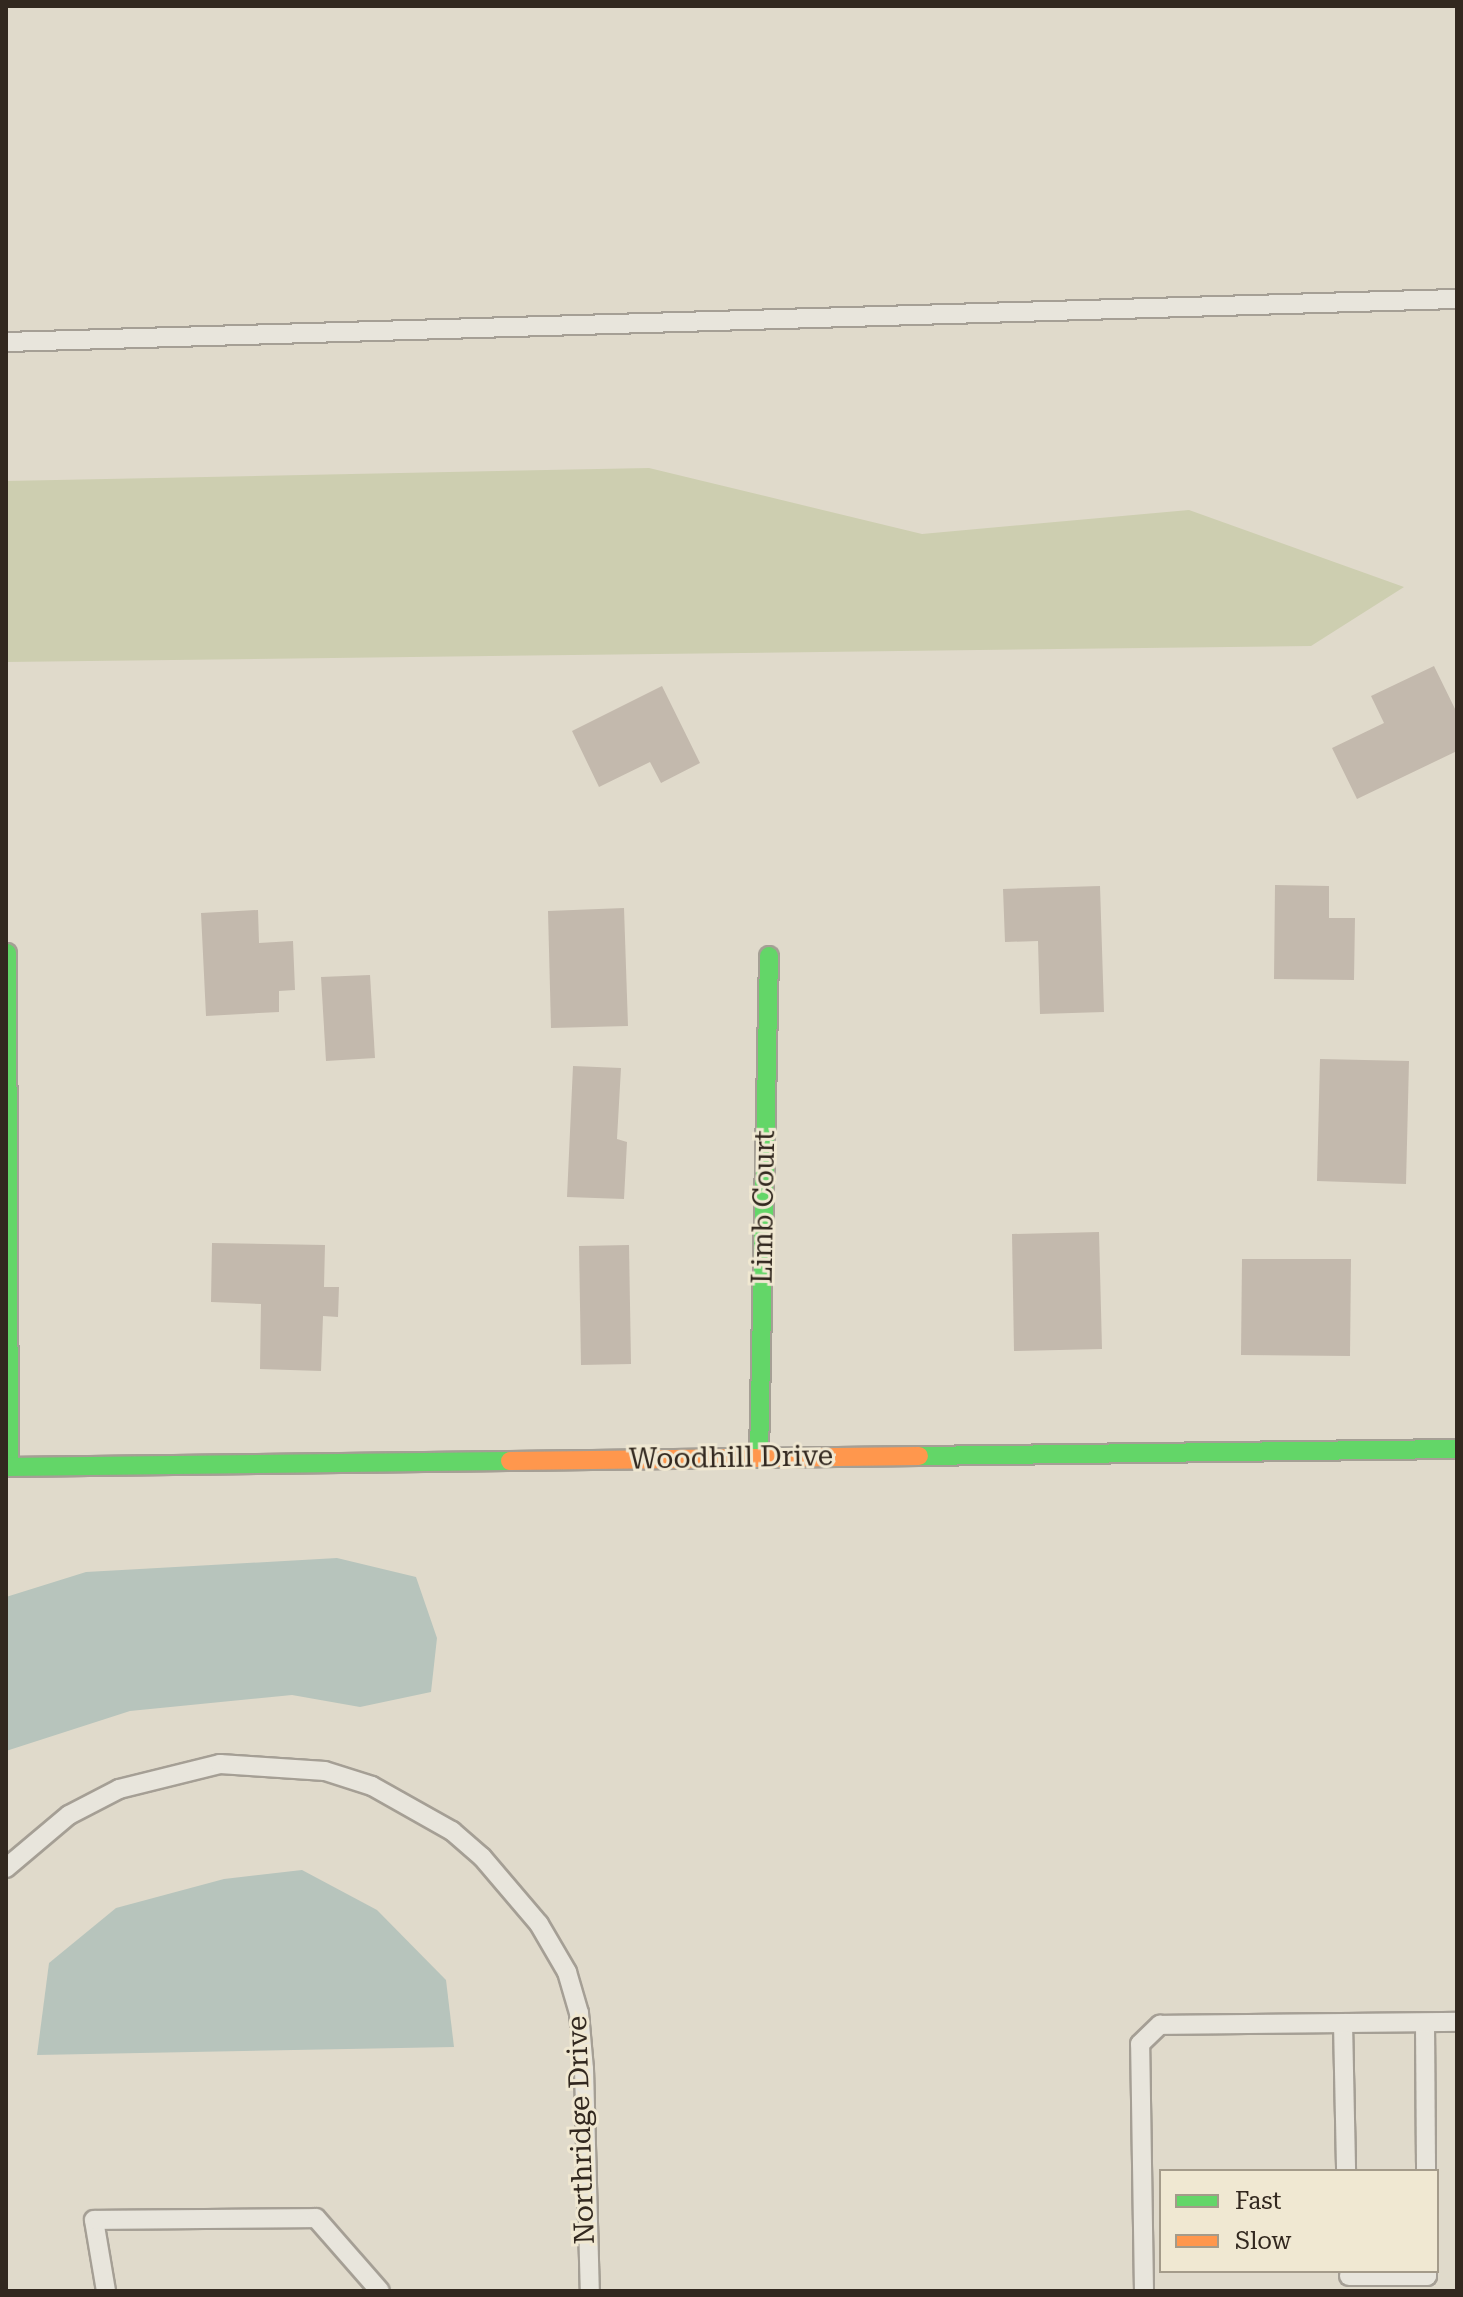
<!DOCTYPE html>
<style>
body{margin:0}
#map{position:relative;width:1463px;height:2297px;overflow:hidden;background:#e0dacb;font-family:"Roboto Serif",serif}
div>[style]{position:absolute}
.green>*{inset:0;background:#cdceb0}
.water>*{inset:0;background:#b7c4bc}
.building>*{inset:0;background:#c3b9ad}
.roads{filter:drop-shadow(2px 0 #a59f95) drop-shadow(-2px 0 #a59f95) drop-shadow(0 2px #a59f95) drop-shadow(0 -2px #a59f95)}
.lane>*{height:18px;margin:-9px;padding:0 9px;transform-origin:9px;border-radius:9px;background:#e8e5dc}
.fast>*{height:18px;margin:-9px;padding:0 9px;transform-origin:9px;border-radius:9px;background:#63d668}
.slow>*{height:18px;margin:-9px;padding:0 9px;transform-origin:9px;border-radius:9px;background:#ff974d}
span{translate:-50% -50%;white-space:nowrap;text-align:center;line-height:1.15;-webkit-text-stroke:6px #f0e8d2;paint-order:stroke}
.street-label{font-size:28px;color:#32281f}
.frame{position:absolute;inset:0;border:8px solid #32281f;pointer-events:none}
.legend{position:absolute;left:1159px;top:2169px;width:280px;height:104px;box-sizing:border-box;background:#f0e8d2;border:2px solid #a49b8a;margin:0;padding:10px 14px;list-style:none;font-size:24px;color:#32281f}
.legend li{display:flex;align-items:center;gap:16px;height:40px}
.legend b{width:40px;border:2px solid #a49b8a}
</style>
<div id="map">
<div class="green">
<i style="clip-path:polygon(649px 468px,922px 534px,1189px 510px,1404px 587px,1311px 646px,6px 662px,6px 481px)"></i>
</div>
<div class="water">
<i style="clip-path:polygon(337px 1558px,416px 1577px,437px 1638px,431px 1692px,360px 1707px,292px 1695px,130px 1711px,6px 1751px,6px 1597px,86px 1572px)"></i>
<i style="clip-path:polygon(302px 1870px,377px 1910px,446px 1980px,454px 2047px,37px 2055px,49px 1963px,116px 1908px,224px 1879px)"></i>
</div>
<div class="building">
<i style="clip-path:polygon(1434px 666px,1457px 713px,1457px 751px,1357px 799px,1332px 748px,1384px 723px,1371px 696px)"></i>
<i style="clip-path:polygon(662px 686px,700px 763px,661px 783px,650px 762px,599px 787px,572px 731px)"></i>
<i style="clip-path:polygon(1275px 885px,1329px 886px,1329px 918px,1355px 918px,1354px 980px,1274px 979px)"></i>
<i style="clip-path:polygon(1100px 886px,1104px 1012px,1040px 1014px,1038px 941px,1005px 942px,1003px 889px)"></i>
<i style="clip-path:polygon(624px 908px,628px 1026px,551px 1028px,548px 911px)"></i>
<i style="clip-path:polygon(258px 910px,259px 943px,293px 941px,295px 990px,279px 991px,279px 1012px,206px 1016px,201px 913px)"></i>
<i style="clip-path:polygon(370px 975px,375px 1058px,326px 1061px,321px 977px)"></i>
<i style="clip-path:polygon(1320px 1059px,1409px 1061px,1406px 1184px,1317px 1181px)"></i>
<i style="clip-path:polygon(573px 1066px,621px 1068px,617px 1139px,627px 1142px,624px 1199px,567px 1197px)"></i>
<i style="clip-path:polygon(1099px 1232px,1102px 1349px,1014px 1351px,1012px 1234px)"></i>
<i style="clip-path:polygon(212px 1243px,325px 1245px,324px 1287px,339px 1287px,338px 1317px,323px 1316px,321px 1371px,260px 1369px,261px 1304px,211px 1302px)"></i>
<i style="clip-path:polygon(629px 1245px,631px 1364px,581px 1365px,579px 1246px)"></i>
<i style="clip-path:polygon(1242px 1259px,1351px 1259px,1350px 1356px,1241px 1355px)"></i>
</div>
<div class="roads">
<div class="lane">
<i style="left:6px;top:342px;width:1452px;rotate:-1.7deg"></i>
<i style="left:6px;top:1868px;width:82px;rotate:-40.1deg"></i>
<i style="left:69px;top:1815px;width:56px;rotate:-27.5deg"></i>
<i style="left:119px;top:1789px;width:104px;rotate:-13.9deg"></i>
<i style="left:220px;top:1764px;width:105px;rotate:3.8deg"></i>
<i style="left:325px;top:1771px;width:49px;rotate:17.7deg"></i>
<i style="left:372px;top:1786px;width:92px;rotate:29.4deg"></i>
<i style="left:452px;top:1831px;width:40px;rotate:41deg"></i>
<i style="left:482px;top:1857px;width:88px;rotate:49.6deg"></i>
<i style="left:539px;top:1924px;width:56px;rotate:59.7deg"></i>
<i style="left:567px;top:1972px;width:43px;rotate:73.7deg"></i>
<i style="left:579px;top:2013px;width:56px;rotate:84.9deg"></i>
<i style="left:584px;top:2069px;width:222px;rotate:88.5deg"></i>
<i style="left:1343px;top:2023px;width:148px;rotate:88.8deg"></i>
<i style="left:1425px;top:2023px;width:148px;rotate:89.6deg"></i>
<i style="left:1349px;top:2276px;width:78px"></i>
<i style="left:1427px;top:2276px;width:5px;rotate:-90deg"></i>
<i style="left:106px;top:2291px;width:72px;rotate:-99.6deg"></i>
<i style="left:94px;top:2220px;width:222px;rotate:-0.5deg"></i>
<i style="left:316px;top:2218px;width:97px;rotate:48.8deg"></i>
<i style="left:1144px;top:2291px;width:247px;rotate:-90.9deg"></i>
<i style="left:1140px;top:2044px;width:28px;rotate:-44deg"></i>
<i style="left:1160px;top:2025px;width:297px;rotate:-0.6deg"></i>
</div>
<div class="fast">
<i style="left:7px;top:953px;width:514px;rotate:89.78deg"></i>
<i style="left:919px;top:1456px;width:538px;rotate:-0.75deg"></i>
<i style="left:759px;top:1457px;width:501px;rotate:-88.86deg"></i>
<i style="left:6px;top:1467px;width:504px;rotate:-0.68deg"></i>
</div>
<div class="slow">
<i style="left:510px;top:1461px;width:409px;rotate:-0.7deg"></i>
</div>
</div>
<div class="street-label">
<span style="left:764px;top:1207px;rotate:-89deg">Limb Court</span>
<span style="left:731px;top:1458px;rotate:-1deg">Woodhill Drive</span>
<span style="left:581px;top:2130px;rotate:-92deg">Northridge Drive</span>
</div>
<div class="frame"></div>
<ul class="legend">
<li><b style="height:10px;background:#63d668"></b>Fast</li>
<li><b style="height:10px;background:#ff974d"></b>Slow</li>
</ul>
</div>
